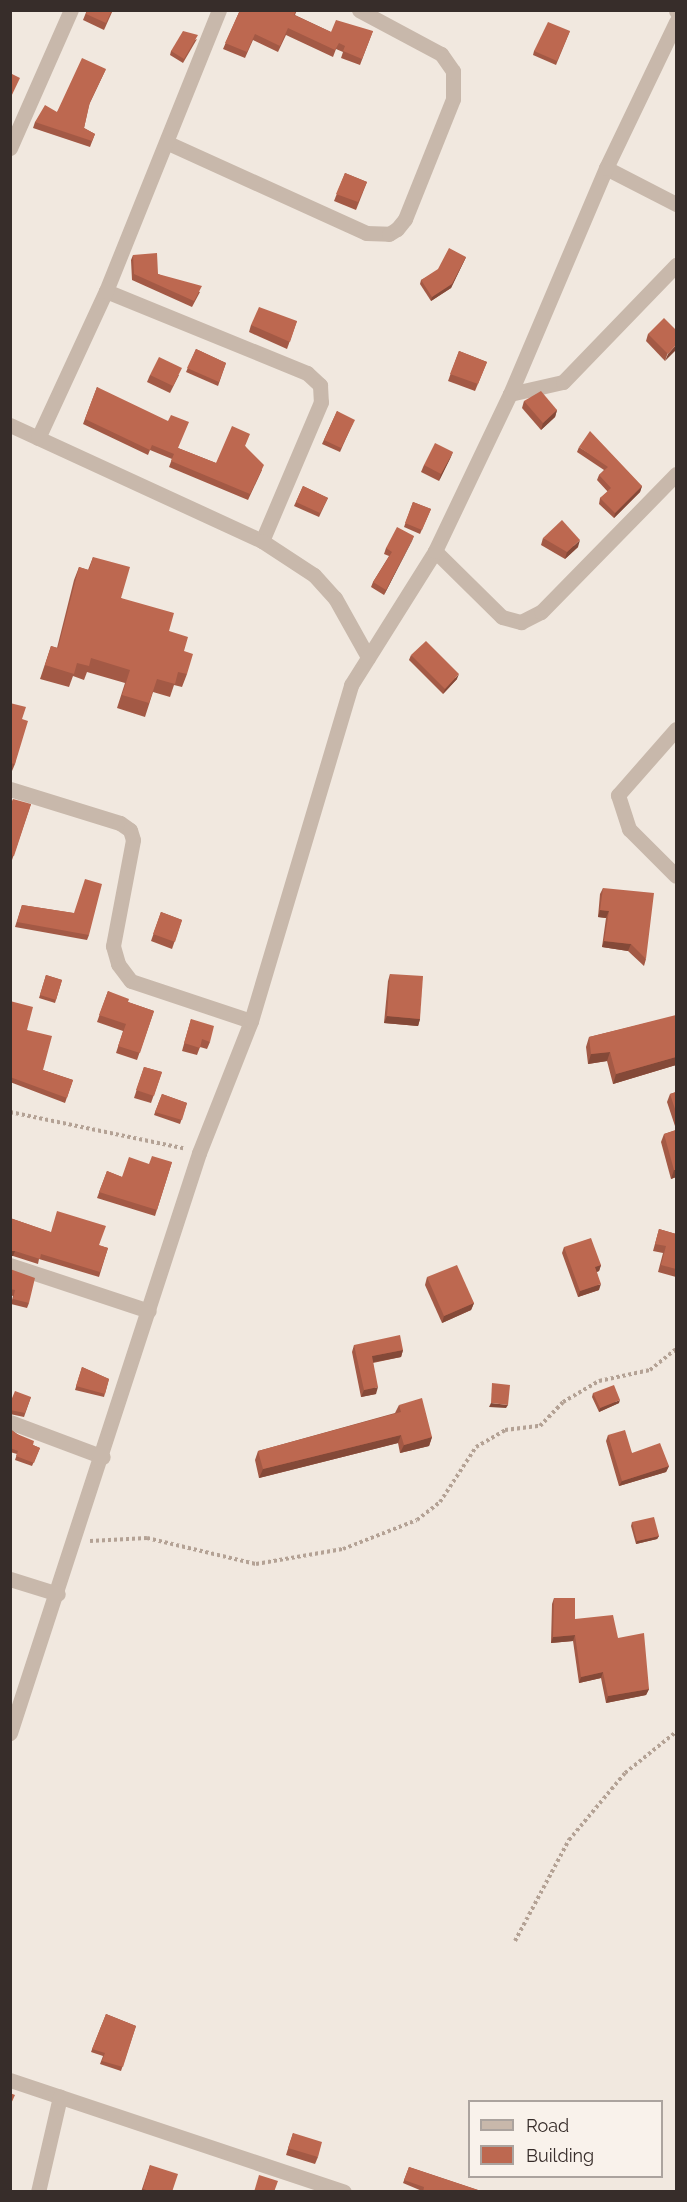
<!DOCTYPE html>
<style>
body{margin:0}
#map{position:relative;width:687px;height:2202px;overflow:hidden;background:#f1e8df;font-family:Raleway,sans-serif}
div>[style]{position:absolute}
.path>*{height:4px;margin-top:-2px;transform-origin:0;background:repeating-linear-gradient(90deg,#b4a295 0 3px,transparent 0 6px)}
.street>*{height:15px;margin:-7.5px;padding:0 7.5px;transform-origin:7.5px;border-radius:7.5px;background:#c8b8ab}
.wall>*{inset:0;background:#a35945}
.shaded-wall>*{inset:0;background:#844938}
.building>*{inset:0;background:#bd6850}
span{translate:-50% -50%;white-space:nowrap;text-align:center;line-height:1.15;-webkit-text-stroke:5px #f9f2eb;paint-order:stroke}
.frame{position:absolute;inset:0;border:12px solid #372d2a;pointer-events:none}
.legend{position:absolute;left:468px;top:2100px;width:195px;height:78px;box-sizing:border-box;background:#f9f2eb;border:2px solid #aba39e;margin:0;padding:8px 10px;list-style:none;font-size:18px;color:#372d2a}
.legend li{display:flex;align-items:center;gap:12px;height:30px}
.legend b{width:30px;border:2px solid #aba39e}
</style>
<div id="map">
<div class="path">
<i style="left:10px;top:1112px;width:177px;rotate:11.8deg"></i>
<i style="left:90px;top:1541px;width:57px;rotate:-3deg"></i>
<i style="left:147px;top:1538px;width:112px;rotate:13.4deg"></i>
<i style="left:256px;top:1564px;width:88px;rotate:-9.8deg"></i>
<i style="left:343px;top:1549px;width:79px;rotate:-21.4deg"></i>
<i style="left:417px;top:1520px;width:29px;rotate:-38deg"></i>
<i style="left:440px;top:1502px;width:66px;rotate:-56.8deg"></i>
<i style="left:476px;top:1447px;width:34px;rotate:-30deg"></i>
<i style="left:505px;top:1430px;width:35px;rotate:-7deg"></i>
<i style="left:540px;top:1426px;width:33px;rotate:-46deg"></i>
<i style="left:563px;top:1402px;width:42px;rotate:-30.3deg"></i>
<i style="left:599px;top:1381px;width:52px;rotate:-12.2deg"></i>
<i style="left:650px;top:1370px;width:33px;rotate:-39deg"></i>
<i style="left:515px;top:1941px;width:115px;rotate:-61.9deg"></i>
<i style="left:569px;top:1840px;width:87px;rotate:-50.1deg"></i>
<i style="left:625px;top:1773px;width:65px;rotate:-38.8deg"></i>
</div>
<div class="street">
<i style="left:676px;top:10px;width:1px;rotate:90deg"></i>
<i style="left:168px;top:143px;width:217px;rotate:24.4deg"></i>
<i style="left:366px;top:233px;width:23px;rotate:2deg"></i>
<i style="left:389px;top:234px;width:9px;rotate:-32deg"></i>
<i style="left:397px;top:229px;width:13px;rotate:-51deg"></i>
<i style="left:405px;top:219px;width:129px;rotate:-68.2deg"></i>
<i style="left:453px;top:99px;width:28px;rotate:-90deg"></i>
<i style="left:453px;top:71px;width:21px;rotate:-125deg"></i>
<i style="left:441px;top:54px;width:93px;rotate:-151.8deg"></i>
<i style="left:10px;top:148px;width:151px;rotate:-66.2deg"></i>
<i style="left:606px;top:168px;width:79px;rotate:27.2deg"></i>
<i style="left:106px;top:291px;width:217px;rotate:22.2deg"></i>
<i style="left:307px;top:373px;width:18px;rotate:43deg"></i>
<i style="left:320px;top:385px;width:17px;rotate:87deg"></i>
<i style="left:321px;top:402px;width:151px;rotate:113deg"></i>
<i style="left:510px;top:394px;width:54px;rotate:-12.8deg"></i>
<i style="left:563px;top:382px;width:163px;rotate:-46deg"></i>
<i style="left:10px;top:425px;width:277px;rotate:24.7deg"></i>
<i style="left:262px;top:541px;width:62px;rotate:33.2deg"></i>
<i style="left:314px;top:575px;width:31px;rotate:48deg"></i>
<i style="left:335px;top:598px;width:68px;rotate:60.8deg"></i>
<i style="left:38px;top:438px;width:162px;rotate:-65.2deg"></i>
<i style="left:106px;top:291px;width:303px;rotate:-68.1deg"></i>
<i style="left:435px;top:551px;width:94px;rotate:44.6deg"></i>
<i style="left:502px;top:617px;width:20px;rotate:15deg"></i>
<i style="left:521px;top:622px;width:22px;rotate:-27deg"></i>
<i style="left:541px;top:612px;width:193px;rotate:-45.6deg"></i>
<i style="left:676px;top:729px;width:88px;rotate:131.3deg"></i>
<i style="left:618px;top:795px;width:36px;rotate:72deg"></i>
<i style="left:629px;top:829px;width:66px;rotate:45deg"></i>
<i style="left:10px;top:789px;width:115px;rotate:17.2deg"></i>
<i style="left:120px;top:823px;width:12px;rotate:35deg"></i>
<i style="left:130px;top:830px;width:10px;rotate:73deg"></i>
<i style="left:133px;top:840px;width:108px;rotate:100.7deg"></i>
<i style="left:113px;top:946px;width:19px;rotate:74deg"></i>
<i style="left:118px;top:964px;width:21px;rotate:53deg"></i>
<i style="left:131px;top:981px;width:126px;rotate:18.4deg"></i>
<i style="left:10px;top:1265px;width:146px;rotate:18.3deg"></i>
<i style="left:10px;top:1422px;width:99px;rotate:20.6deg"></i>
<i style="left:10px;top:1579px;width:50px;rotate:17.4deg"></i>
<i style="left:10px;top:1733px;width:610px;rotate:-71.95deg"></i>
<i style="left:199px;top:1153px;width:142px;rotate:-68.5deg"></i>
<i style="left:251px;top:1021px;width:351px;rotate:-73.4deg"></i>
<i style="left:351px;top:685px;width:158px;rotate:-57.9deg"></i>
<i style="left:435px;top:551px;width:174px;rotate:-64.5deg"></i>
<i style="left:510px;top:394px;width:246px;rotate:-67deg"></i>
<i style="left:606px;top:168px;width:162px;rotate:-64.4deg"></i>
<i style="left:10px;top:2080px;width:352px;rotate:18.5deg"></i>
<i style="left:38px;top:2192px;width:98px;rotate:-77deg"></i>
</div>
<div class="wall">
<i style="clip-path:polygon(87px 10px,113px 10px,104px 30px,83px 20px)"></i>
<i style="clip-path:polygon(240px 10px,297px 10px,295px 15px,331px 32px,373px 31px,360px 65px,341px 58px,343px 52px,336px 49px,333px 57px,286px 35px,278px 52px,253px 40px,245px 58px,223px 49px)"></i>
<i style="clip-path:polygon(570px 31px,556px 65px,533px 55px,534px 51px)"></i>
<i style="clip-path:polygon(197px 39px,183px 63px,170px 55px,171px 51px)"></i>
<i style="clip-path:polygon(106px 69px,89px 105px,84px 128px,95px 134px,90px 147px,33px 128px,35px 122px,57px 112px)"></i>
<i style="clip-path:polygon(345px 173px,367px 182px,356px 210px,334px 201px)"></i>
<i style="clip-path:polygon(133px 255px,158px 274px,200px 292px,192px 307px,132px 280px,131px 260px)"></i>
<i style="clip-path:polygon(466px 257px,451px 288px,431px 301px,420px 284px,421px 280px)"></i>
<i style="clip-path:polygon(297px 321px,287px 349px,249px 332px,251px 325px)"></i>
<i style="clip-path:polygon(676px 330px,665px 361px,646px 341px,648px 334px)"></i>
<i style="clip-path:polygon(196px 349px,226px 363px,218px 386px,186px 372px)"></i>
<i style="clip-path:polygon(459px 351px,487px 362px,475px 391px,448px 381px)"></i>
<i style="clip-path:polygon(150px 375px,179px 375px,170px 393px,147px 382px)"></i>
<i style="clip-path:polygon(97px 387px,178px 448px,216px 463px,245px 446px,262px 470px,248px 500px,169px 467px,172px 459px,150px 450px,148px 455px,83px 424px)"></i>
<i style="clip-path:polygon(524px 401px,557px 410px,555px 417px,541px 430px,522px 408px)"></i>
<i style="clip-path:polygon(337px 411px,353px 423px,340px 452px,322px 444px)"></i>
<i style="clip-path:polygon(579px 447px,642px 486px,640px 492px,614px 518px,599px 504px,600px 498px,608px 492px,597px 480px,599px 475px,604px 470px,577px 452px)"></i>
<i style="clip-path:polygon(453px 452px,439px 481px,421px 472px,424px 465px)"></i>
<i style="clip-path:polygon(303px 486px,328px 498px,319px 517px,294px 506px)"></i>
<i style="clip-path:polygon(413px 502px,431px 509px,420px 534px,404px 527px)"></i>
<i style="clip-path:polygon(414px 536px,384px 595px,371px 587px,373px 582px,389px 556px,384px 554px,386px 548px)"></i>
<i style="clip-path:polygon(543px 538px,578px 547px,565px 559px,541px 545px)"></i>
<i style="clip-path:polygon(93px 557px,121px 598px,169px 631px,184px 651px,187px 674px,182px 687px,174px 685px,170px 697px,153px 692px,145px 717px,117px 708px,125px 683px,87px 672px,84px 680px,73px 676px,69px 687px,40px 679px,51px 646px,57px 648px,74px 580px,79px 567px,88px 570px)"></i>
<i style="clip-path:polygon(411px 655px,457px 679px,443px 694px,409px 660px)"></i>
<i style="clip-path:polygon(10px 703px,22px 719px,15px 764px,12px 771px,10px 771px)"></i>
<i style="clip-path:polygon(31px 804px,11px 863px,10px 863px,10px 805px)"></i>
<i style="clip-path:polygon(603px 888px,646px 959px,644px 966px,628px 951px,602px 947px,606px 918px,598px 917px,600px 894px)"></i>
<i style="clip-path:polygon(22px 905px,73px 913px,89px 935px,87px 940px,15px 927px)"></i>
<i style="clip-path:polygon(161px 912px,182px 920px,172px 949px,151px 941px)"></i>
<i style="clip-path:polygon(390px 974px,420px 1019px,418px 1026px,384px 1023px,388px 981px)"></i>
<i style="clip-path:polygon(46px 975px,62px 980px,55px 1003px,39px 998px)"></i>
<i style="clip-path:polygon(108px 991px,128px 1002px,154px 1011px,137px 1060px,116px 1053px,123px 1031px,97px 1022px)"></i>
<i style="clip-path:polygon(10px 1001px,27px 1030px,43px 1070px,73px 1080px,65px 1103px,10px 1082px)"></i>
<i style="clip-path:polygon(676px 1016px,676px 1065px,613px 1084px,607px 1061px,588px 1064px,586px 1047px,589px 1037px)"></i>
<i style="clip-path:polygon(191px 1019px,210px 1042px,207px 1049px,200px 1047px,197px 1055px,182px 1051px)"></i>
<i style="clip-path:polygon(144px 1067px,162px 1072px,151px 1103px,134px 1098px)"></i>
<i style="clip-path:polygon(676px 1092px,676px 1129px,667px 1102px,670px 1094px)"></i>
<i style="clip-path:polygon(162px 1094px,187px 1103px,180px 1124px,154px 1115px)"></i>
<i style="clip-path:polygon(676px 1130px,676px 1177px,671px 1179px,661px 1142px,664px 1134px)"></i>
<i style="clip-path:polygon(172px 1162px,155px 1216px,97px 1198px,107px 1171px,122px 1177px,149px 1164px)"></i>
<i style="clip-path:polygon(10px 1218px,50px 1232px,108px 1248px,99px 1277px,39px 1259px,38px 1264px,13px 1256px)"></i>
<i style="clip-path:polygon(659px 1229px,676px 1234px,676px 1277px,658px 1272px,663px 1253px,653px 1251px)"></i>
<i style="clip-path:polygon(564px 1247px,601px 1265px,599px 1271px,597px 1272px,599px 1290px,578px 1297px,562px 1253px)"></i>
<i style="clip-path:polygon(10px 1269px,29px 1303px,27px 1308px,11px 1304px,13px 1296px,10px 1295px)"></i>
<i style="clip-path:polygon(427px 1277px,474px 1303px,471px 1310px,442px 1323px,425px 1285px)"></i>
<i style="clip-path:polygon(354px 1345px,403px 1350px,401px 1357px,373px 1363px,376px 1394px,361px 1397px,352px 1352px)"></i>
<i style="clip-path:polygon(82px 1367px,109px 1379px,104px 1397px,75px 1390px)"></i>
<i style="clip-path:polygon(593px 1393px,619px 1403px,599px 1412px,592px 1397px)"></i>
<i style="clip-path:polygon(31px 1397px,24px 1417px,10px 1414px,10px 1403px)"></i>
<i style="clip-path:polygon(399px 1405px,432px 1437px,429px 1446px,400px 1453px,398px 1443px,259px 1478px,255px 1460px,258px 1451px,395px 1413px)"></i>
<i style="clip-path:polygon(10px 1429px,33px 1445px,40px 1448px,32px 1466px,15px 1460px,17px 1454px,10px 1452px)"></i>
<i style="clip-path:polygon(608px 1435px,632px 1453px,669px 1466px,666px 1472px,619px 1486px,606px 1441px)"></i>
<i style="clip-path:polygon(632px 1522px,659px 1536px,657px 1539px,636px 1544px,631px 1526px)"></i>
<i style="clip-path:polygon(554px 1598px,575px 1619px,618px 1638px,649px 1689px,646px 1695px,606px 1703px,601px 1678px,579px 1683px,573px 1641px,551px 1643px,552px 1604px)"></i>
<i style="clip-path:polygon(106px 2014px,136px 2026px,121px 2071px,100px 2064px,103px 2056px,91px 2052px)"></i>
<i style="clip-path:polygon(293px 2133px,318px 2157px,315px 2164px,286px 2155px)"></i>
<i style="clip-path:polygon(150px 2165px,172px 2192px,141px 2192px)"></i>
<i style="clip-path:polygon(409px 2167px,481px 2191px,422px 2191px,403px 2183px)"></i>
</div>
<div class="shaded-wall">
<i style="clip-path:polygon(466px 257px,451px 288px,431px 301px,432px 297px)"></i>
<i style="clip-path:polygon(676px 345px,676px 350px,665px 361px,668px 354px)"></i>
<i style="clip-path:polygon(557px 410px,555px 417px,541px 430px,543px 423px)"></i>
<i style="clip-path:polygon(453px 452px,450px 459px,439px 481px,441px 474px)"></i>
<i style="clip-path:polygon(642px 486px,640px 492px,614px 518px,615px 513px)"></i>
<i style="clip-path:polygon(414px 536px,412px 541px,384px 595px,386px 590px)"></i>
<i style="clip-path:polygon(580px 540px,578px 547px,565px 559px,567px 552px)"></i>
<i style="clip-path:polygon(459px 674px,457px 679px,443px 694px,445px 689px)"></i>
<i style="clip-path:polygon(600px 910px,609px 911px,606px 918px,598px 917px)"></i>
<i style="clip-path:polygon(604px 941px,631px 944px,628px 951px,602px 947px)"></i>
<i style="clip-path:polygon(387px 1016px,420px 1019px,418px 1026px,384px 1023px)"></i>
<i style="clip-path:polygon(610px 1052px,607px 1061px,588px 1064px,591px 1054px)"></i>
<i style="clip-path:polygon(676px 1057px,676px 1065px,613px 1084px,616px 1074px)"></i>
<i style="clip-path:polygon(674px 1170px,676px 1170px,676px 1177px,671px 1179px)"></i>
<i style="clip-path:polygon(10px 1251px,15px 1251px,13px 1256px,10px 1256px)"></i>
<i style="clip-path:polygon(601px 1265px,599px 1271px,593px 1273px,595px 1267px)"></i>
<i style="clip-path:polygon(601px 1284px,599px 1290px,578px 1297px,580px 1291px)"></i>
<i style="clip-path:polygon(474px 1303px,471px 1310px,442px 1323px,444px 1316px)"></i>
<i style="clip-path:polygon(403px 1350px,401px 1357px,369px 1363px,372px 1356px)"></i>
<i style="clip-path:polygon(378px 1387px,376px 1394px,361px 1397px,364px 1390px)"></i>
<i style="clip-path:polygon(620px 1400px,619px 1403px,599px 1412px,600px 1408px)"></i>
<i style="clip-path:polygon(491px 1403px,508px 1405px,506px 1408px,489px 1407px)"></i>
<i style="clip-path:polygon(401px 1435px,398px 1443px,259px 1478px,263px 1469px)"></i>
<i style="clip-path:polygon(432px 1437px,429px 1446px,400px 1453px,404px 1445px)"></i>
<i style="clip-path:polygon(669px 1466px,666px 1472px,619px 1486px,622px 1481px)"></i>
<i style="clip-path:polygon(659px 1536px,657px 1539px,636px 1544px,637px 1541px)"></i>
<i style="clip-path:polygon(575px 1635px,573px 1641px,551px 1643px,553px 1637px)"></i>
<i style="clip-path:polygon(603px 1672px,601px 1678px,579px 1683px,581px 1677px)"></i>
<i style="clip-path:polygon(649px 1689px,646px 1695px,606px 1703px,608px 1696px)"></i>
</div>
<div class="building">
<i style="clip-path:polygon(87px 10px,112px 10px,106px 23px,86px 14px)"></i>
<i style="clip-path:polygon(240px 10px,296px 10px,294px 15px,331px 32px,336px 20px,373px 31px,362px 59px,343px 51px,345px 46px,339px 43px,335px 50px,288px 28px,280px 46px,255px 34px,247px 52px,225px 43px)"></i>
<i style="clip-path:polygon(548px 22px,570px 31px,557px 61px,534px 51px)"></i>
<i style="clip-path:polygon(183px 31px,198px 35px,184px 59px,171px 51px)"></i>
<i style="clip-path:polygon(82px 58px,106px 69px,90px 102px,84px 128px,95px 134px,92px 141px,35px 122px,45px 105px,57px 112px)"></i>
<i style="clip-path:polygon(10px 73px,20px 78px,10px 99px)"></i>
<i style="clip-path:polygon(345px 173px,367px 182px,358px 202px,336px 194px)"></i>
<i style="clip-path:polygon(449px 248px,466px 257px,452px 284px,432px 297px,421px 280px,438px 269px)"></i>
<i style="clip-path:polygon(157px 253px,158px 274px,202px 286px,194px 301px,134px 274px,133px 255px)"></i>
<i style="clip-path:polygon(259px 307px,297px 321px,290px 342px,251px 325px)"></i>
<i style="clip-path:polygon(664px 318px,676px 330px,676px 345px,668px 354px,648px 334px)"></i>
<i style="clip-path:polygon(196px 349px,226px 363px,219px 382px,187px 368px)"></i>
<i style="clip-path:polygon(459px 351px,487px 362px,478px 384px,450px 374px)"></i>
<i style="clip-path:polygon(159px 357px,182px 368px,173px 386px,150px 375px)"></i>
<i style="clip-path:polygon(97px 387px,168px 421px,171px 415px,189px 422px,178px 448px,216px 463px,232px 426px,250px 434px,245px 446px,264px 465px,250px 494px,171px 461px,174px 454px,152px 445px,150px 450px,85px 419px)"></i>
<i style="clip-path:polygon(541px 391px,557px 410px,543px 423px,524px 401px)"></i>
<i style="clip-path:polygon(337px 411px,355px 420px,341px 448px,324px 440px)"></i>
<i style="clip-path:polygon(590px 431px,642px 486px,615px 513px,600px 498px,611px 488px,599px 475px,608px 467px,579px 447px)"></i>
<i style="clip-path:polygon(435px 443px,453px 452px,441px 474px,424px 465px)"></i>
<i style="clip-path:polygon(303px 486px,328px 498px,320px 513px,296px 502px)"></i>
<i style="clip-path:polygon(413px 502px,431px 509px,422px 530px,405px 523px)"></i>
<i style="clip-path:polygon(562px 520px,580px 540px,567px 552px,543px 538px)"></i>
<i style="clip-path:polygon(397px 527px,414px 536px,386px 590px,373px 582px,392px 552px,386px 548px)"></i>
<i style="clip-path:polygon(93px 557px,130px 567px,121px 598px,174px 613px,169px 631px,188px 637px,184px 651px,193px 654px,187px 674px,178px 672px,175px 684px,157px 679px,149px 703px,122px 695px,130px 670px,91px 658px,89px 666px,77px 663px,74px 674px,45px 665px,51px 646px,58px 648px,79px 567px,89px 570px)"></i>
<i style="clip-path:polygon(426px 641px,459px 674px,445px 689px,411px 655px)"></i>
<i style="clip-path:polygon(10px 703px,26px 707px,22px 719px,28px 721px,15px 764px,10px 763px)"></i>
<i style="clip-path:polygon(13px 799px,31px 804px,14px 856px,10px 855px,10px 805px)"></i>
<i style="clip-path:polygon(85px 879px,102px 884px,89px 935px,17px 922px,22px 905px,74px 913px)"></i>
<i style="clip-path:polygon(603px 888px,654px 893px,646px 959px,631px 944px,604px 941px,609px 911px,600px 910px)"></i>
<i style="clip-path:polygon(161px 912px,182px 920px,175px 942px,153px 934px)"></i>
<i style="clip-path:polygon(390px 974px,423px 976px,420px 1019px,387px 1016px)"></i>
<i style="clip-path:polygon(46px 975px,62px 980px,56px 1000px,40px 995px)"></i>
<i style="clip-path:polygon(108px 991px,129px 999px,128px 1002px,154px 1011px,140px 1053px,118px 1046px,126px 1024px,99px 1015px)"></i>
<i style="clip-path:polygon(10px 1001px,33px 1007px,27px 1030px,52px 1036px,43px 1070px,73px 1080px,67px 1098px,10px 1077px)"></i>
<i style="clip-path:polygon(676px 1015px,676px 1057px,616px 1074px,610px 1052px,591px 1054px,589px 1037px)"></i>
<i style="clip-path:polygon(191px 1019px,214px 1026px,210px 1042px,202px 1039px,200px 1048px,184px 1043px)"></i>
<i style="clip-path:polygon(144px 1067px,162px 1072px,154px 1096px,136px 1090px)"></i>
<i style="clip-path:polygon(676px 1092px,676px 1112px,670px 1094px)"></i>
<i style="clip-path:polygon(162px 1094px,187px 1103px,182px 1120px,155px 1112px)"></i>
<i style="clip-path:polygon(676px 1130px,676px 1170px,674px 1170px,664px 1134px)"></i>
<i style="clip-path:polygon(152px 1156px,172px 1162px,157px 1210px,99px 1192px,107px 1171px,122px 1177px,129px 1157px,149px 1164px)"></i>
<i style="clip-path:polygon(57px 1211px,106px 1226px,99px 1245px,108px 1248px,100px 1272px,41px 1254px,40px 1259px,15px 1251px,10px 1251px,10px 1218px,51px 1232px)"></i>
<i style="clip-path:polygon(659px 1229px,676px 1234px,676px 1269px,661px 1265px,666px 1246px,655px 1244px)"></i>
<i style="clip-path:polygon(591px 1238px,601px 1265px,595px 1267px,601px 1284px,580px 1291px,564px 1247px)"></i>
<i style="clip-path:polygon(457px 1265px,474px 1303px,444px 1316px,427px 1277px)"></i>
<i style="clip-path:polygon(10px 1269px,35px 1278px,29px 1303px,13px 1299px,15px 1290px,10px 1289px)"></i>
<i style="clip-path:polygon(400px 1335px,403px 1350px,372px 1356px,378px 1387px,364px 1390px,354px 1345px)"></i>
<i style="clip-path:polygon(82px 1367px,109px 1379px,105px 1394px,76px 1386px)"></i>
<i style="clip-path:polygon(492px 1383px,510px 1385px,508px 1405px,491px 1403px)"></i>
<i style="clip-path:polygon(614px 1385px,620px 1400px,600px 1408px,593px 1393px)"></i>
<i style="clip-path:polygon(15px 1391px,31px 1397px,25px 1413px,10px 1410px,10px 1403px)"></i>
<i style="clip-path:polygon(422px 1398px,432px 1437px,404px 1445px,401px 1435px,263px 1469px,258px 1451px,401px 1412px,399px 1405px)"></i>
<i style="clip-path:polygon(10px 1429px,17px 1434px,34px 1441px,33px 1445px,40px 1448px,34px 1463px,16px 1456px,18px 1451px,10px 1448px)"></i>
<i style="clip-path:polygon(625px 1430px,632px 1453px,660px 1443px,669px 1466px,622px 1481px,608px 1435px)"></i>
<i style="clip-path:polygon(654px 1517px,659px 1536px,637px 1541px,632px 1522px)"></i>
<i style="clip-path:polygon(554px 1598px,575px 1598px,575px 1619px,613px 1615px,618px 1638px,644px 1633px,649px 1689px,608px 1696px,603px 1672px,581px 1677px,575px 1635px,553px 1637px)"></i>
<i style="clip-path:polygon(106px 2014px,136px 2026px,123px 2067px,102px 2061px,105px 2053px,92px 2049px)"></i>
<i style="clip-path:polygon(10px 2093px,15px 2095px,10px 2106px)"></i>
<i style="clip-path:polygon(293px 2133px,322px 2142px,318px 2157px,288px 2148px)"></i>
<i style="clip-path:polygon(150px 2165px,178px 2174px,172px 2192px,152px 2192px,143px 2189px)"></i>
<i style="clip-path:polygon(409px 2167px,481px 2191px,423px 2192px,424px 2187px,404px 2180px)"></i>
<i style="clip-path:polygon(259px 2175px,278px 2181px,274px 2192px,254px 2192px)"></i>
</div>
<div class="frame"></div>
<ul class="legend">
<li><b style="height:8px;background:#c8b8ab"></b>Road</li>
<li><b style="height:16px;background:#bd6850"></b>Building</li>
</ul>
</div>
